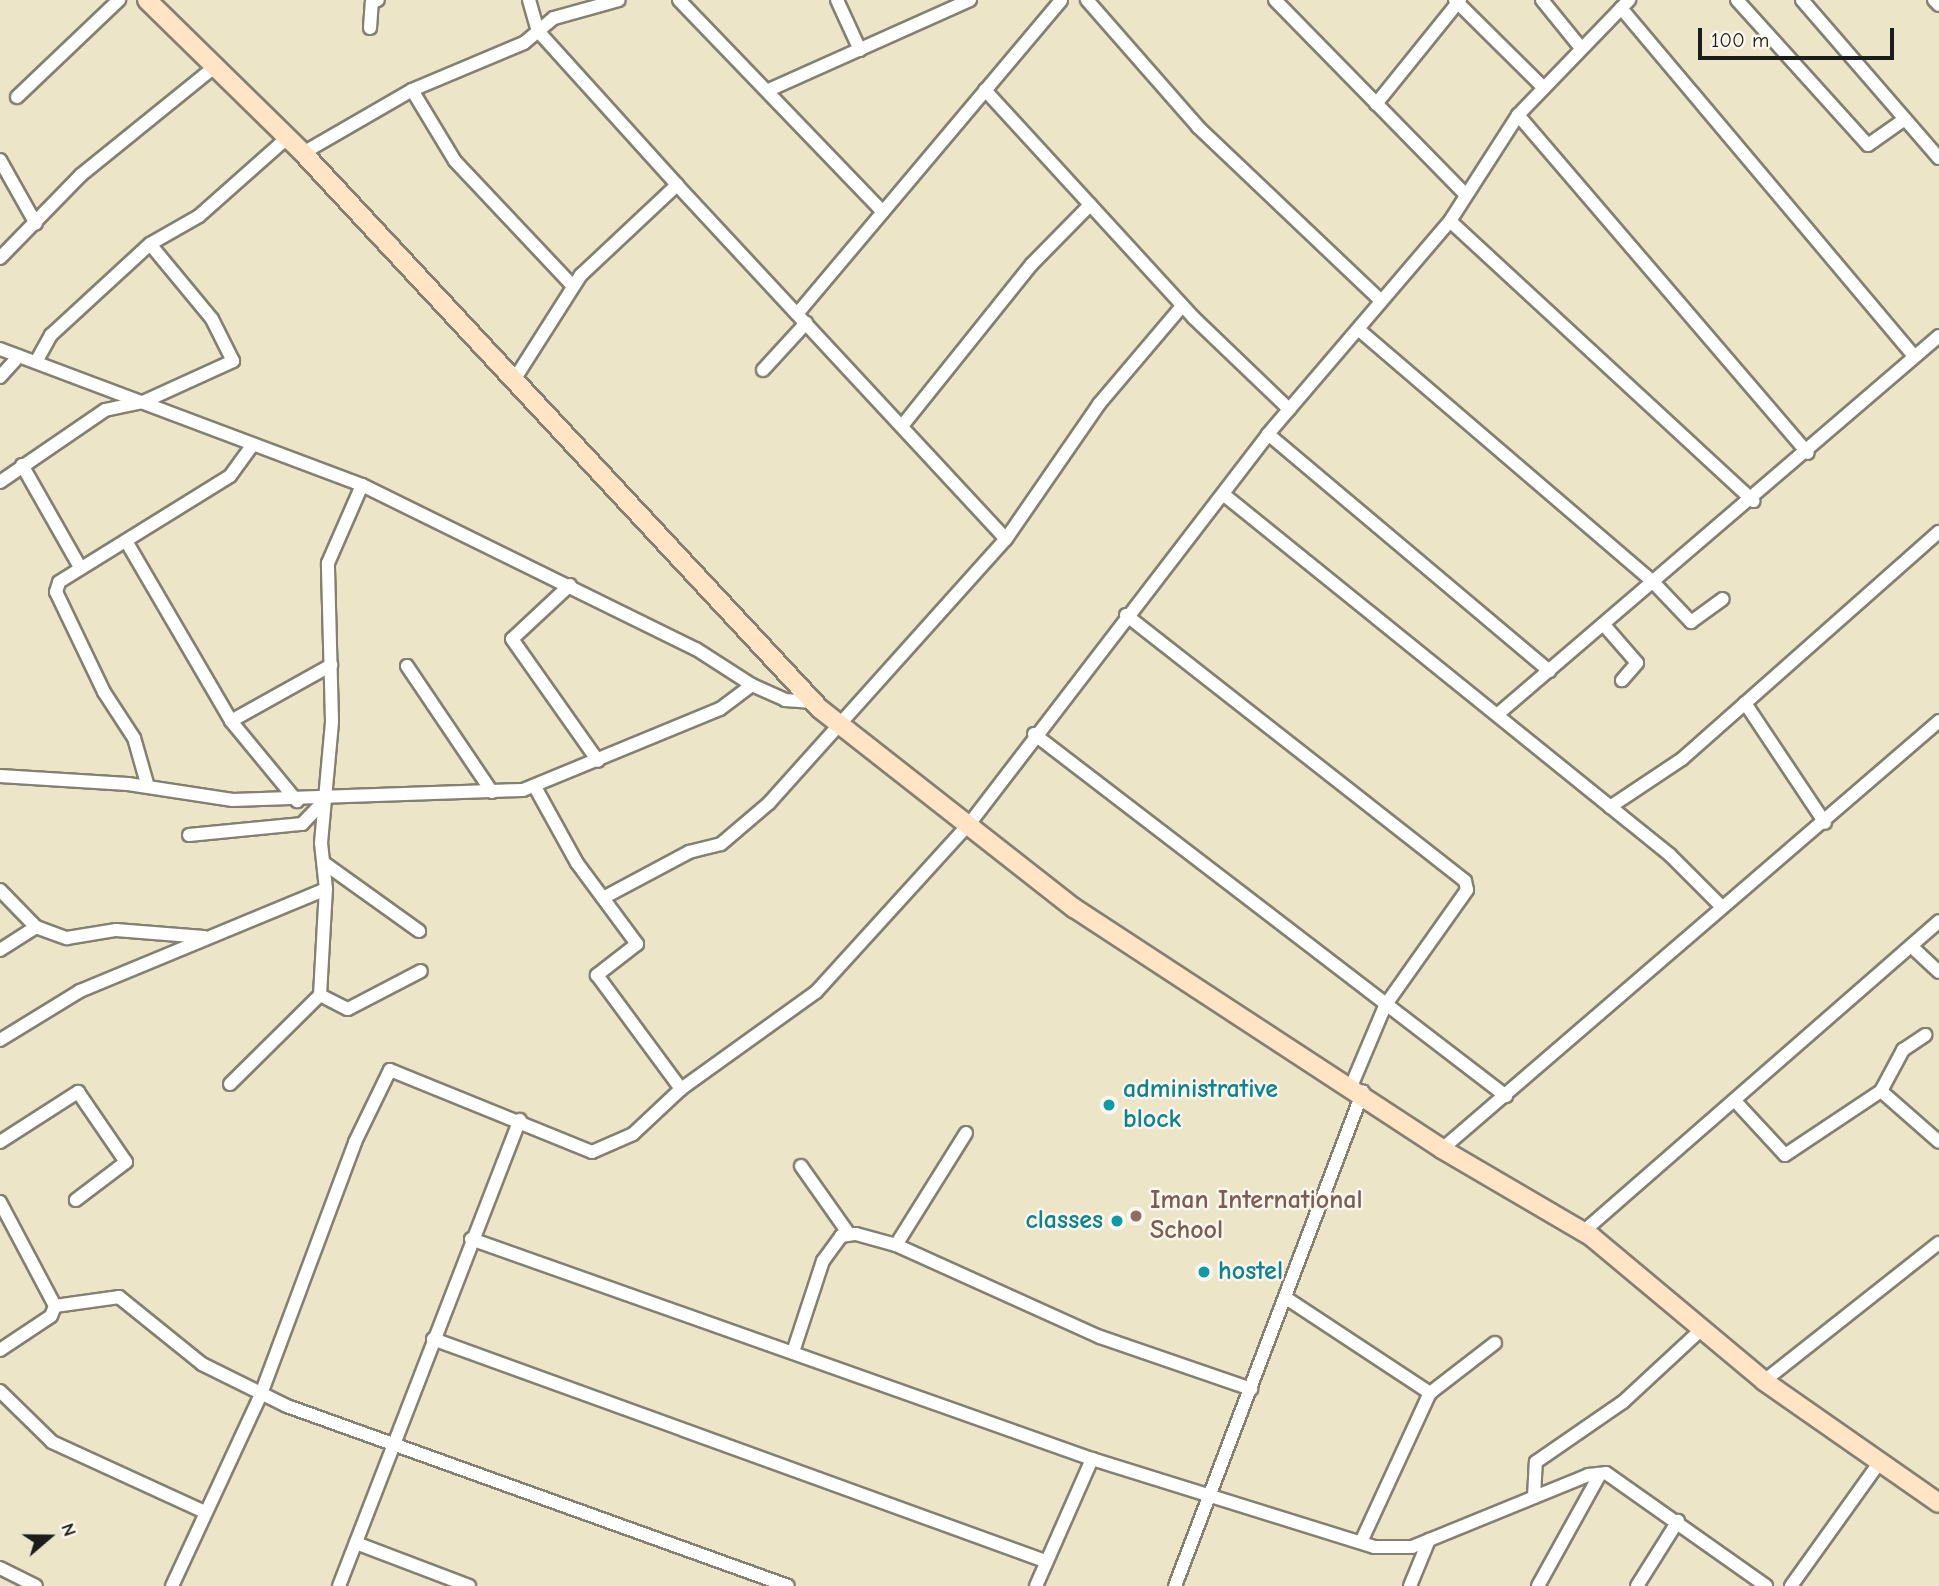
<!DOCTYPE html>
<style>
body{margin:0}
#map{position:relative;width:1939px;height:1586px;overflow:hidden;background:#ede5c7;font-family:"Comic Neue",sans-serif}
div>[style]{position:absolute}
.roads{filter:drop-shadow(2px 0 #848072) drop-shadow(-2px 0 #848072) drop-shadow(0 2px #848072) drop-shadow(0 -2px #848072)}
.street>*{height:12px;margin:-6px;padding:0 6px;transform-origin:6px;border-radius:6px;background:#fff}
.secondary>*{height:18px;margin:-9px;padding:0 9px;transform-origin:9px;border-radius:9px;background:#ffe4c6}
.dots>*{width:19px;height:19px;translate:-50% -50%;box-sizing:border-box;border:4px solid #fbf7ec;border-radius:50%}
span{translate:-50% -50%;white-space:nowrap;text-align:center;line-height:1.15;-webkit-text-stroke:5px #fbf7ec;paint-order:stroke}
.culture-label{font-size:26px;color:#0d838f;font-weight:700}
.left{translate:0 -50%;text-align:left}
.right{translate:-100% -50%;text-align:right}
.education-label{font-size:26px;color:#785e54;font-weight:700}
.north{position:absolute;left:14px;top:1502px;width:70px;height:70px;-webkit-text-stroke:5px #fbf7ec;paint-order:stroke;rotate:70deg;font-size:19px;font-weight:700;line-height:28px;text-align:center;color:#1c1c1c}
.north::after{content:'';display:block;margin:auto;width:24px;height:32px;background:#1c1c1c;clip-path:polygon(50% 0,100% 100%,50% 72%,0 100%)}
.scale{position:absolute;left:1698px;top:28px;width:196px;height:32px;box-sizing:border-box;border:4px solid #1c1c1c;border-top:0;padding-left:9px;font-size:21px;line-height:24px;white-space:nowrap;color:#1c1c1c;-webkit-text-stroke:5px #fbf7ec;paint-order:stroke}
</style>
<div id="map">
<div class="roads">
<div class="street">
<i style="left:529px;top:0;width:32px;rotate:74deg"></i>
<i style="left:538px;top:31px;width:207px;rotate:47.9deg"></i>
<i style="left:679px;top:0;width:294px;rotate:46.1deg"></i>
<i style="left:837px;top:0;width:55px;rotate:65.3deg"></i>
<i style="left:1087px;top:0;width:169px;rotate:48.8deg"></i>
<i style="left:1198px;top:127px;width:251px;rotate:43.5deg"></i>
<i style="left:1275px;top:0;width:273px;rotate:45.6deg"></i>
<i style="left:1455px;top:0;width:125px;rotate:44.7deg"></i>
<i style="left:1542px;top:0;width:62px;rotate:50.9deg"></i>
<i style="left:1737px;top:0;width:195px;rotate:47.9deg"></i>
<i style="left:1868px;top:145px;width:45px;rotate:-35.1deg"></i>
<i style="left:1802px;top:0;width:209px;rotate:49.1deg"></i>
<i style="left:1934px;top:0;width:7px;rotate:45deg"></i>
<i style="left:1621px;top:8px;width:455px;rotate:49.9deg"></i>
<i style="left:370px;top:28px;width:26px;rotate:-86deg"></i>
<i style="left:372px;top:2px;width:6px;rotate:-18deg"></i>
<i style="left:771px;top:89px;width:218px;rotate:-24.1deg"></i>
<i style="left:412px;top:90px;width:83px;rotate:58.8deg"></i>
<i style="left:455px;top:161px;width:172px;rotate:46.7deg"></i>
<i style="left:985px;top:90px;width:309px;rotate:47.5deg"></i>
<i style="left:1194px;top:318px;width:132px;rotate:43.8deg"></i>
<i style="left:17px;top:97px;width:141px;rotate:-43.6deg"></i>
<i style="left:1376px;top:104px;width:134px;rotate:-51.1deg"></i>
<i style="left:1518px;top:115px;width:445px;rotate:49.4deg"></i>
<i style="left:303px;top:153px;width:126px;rotate:-30deg"></i>
<i style="left:412px;top:90px;width:121px;rotate:-22.8deg"></i>
<i style="left:524px;top:43px;width:39px;rotate:-40deg"></i>
<i style="left:554px;top:18px;width:67px;rotate:-15.5deg"></i>
<i style="left:0;top:160px;width:73px;rotate:60.6deg"></i>
<i style="left:1450px;top:221px;width:413px;rotate:42.7deg"></i>
<i style="left:0;top:258px;width:116px;rotate:-45.7deg"></i>
<i style="left:81px;top:175px;width:175px;rotate:-39deg"></i>
<i style="left:797px;top:314px;width:410px;rotate:-49.9deg"></i>
<i style="left:1358px;top:329px;width:390px;rotate:40.6deg"></i>
<i style="left:1654px;top:583px;width:54px;rotate:46.5deg"></i>
<i style="left:1691px;top:622px;width:39px;rotate:-36deg"></i>
<i style="left:0;top:349px;width:387px;rotate:20.6deg"></i>
<i style="left:362px;top:485px;width:372px;rotate:26.2deg"></i>
<i style="left:696px;top:649px;width:67px;rotate:32.7deg"></i>
<i style="left:752px;top:685px;width:36px;rotate:24deg"></i>
<i style="left:785px;top:700px;width:28px;rotate:4deg"></i>
<i style="left:36px;top:362px;width:31px;rotate:-61deg"></i>
<i style="left:51px;top:335px;width:134px;rotate:-42.6deg"></i>
<i style="left:763px;top:370px;width:64px;rotate:-47.5deg"></i>
<i style="left:0;top:377px;width:28px;rotate:-48deg"></i>
<i style="left:514px;top:380px;width:125px;rotate:-57.5deg"></i>
<i style="left:581px;top:275px;width:132px;rotate:-43.2deg"></i>
<i style="left:677px;top:185px;width:483px;rotate:47.1deg"></i>
<i style="left:902px;top:426px;width:208px;rotate:-51.3deg"></i>
<i style="left:1032px;top:264px;width:83px;rotate:-45.5deg"></i>
<i style="left:1268px;top:434px;width:368px;rotate:40.1deg"></i>
<i style="left:22px;top:465px;width:117px;rotate:60.4deg"></i>
<i style="left:0;top:482px;width:127px;rotate:-34.4deg"></i>
<i style="left:105px;top:410px;width:39px;rotate:-12deg"></i>
<i style="left:143px;top:402px;width:99px;rotate:-24.5deg"></i>
<i style="left:233px;top:361px;width:47px;rotate:-116.6deg"></i>
<i style="left:212px;top:319px;width:97px;rotate:-129.6deg"></i>
<i style="left:150px;top:244px;width:56px;rotate:-29.7deg"></i>
<i style="left:199px;top:216px;width:118px;rotate:-41.6deg"></i>
<i style="left:1223px;top:494px;width:575px;rotate:38.92deg"></i>
<i style="left:1670px;top:855px;width:71px;rotate:45deg"></i>
<i style="left:126px;top:541px;width:208px;rotate:59.7deg"></i>
<i style="left:231px;top:721px;width:104px;rotate:50.5deg"></i>
<i style="left:570px;top:585px;width:79px;rotate:137deg"></i>
<i style="left:512px;top:639px;width:149px;rotate:54.8deg"></i>
<i style="left:1126px;top:615px;width:431px;rotate:38.1deg"></i>
<i style="left:1465px;top:881px;width:9px;rotate:77deg"></i>
<i style="left:1467px;top:890px;width:142px;rotate:125.3deg"></i>
<i style="left:1385px;top:1006px;width:85px;rotate:112.9deg"></i>
<i style="left:1604px;top:625px;width:50px;rotate:49deg"></i>
<i style="left:1637px;top:663px;width:23px;rotate:131deg"></i>
<i style="left:407px;top:666px;width:152px;rotate:56deg"></i>
<i style="left:1745px;top:703px;width:144px;rotate:56.3deg"></i>
<i style="left:1498px;top:714px;width:581px;rotate:-40.6deg"></i>
<i style="left:231px;top:721px;width:115px;rotate:-29.2deg"></i>
<i style="left:1034px;top:734px;width:595px;rotate:37.49deg"></i>
<i style="left:0;top:776px;width:128px;rotate:3.6deg"></i>
<i style="left:128px;top:784px;width:106px;rotate:8.7deg"></i>
<i style="left:233px;top:800px;width:290px;rotate:-2deg"></i>
<i style="left:523px;top:790px;width:213px;rotate:-22.4deg"></i>
<i style="left:720px;top:709px;width:40px;rotate:-37deg"></i>
<i style="left:148px;top:787px;width:51px;rotate:-105.9deg"></i>
<i style="left:134px;top:738px;width:55px;rotate:-123.1deg"></i>
<i style="left:104px;top:692px;width:111px;rotate:-115.6deg"></i>
<i style="left:56px;top:592px;width:10px;rotate:-73deg"></i>
<i style="left:59px;top:582px;width:201px;rotate:-31.8deg"></i>
<i style="left:230px;top:476px;width:39px;rotate:-54deg"></i>
<i style="left:535px;top:787px;width:87px;rotate:61.1deg"></i>
<i style="left:577px;top:863px;width:101px;rotate:53.5deg"></i>
<i style="left:637px;top:944px;width:51px;rotate:142.2deg"></i>
<i style="left:597px;top:975px;width:142px;rotate:53.6deg"></i>
<i style="left:1610px;top:807px;width:87px;rotate:-33.7deg"></i>
<i style="left:1682px;top:759px;width:343px;rotate:-41.5deg"></i>
<i style="left:189px;top:835px;width:114px;rotate:-5.6deg"></i>
<i style="left:302px;top:824px;width:32px;rotate:-46deg"></i>
<i style="left:324px;top:863px;width:117px;rotate:35.6deg"></i>
<i style="left:0;top:890px;width:52px;rotate:45.8deg"></i>
<i style="left:36px;top:927px;width:33px;rotate:20deg"></i>
<i style="left:67px;top:938px;width:50px;rotate:-9.3deg"></i>
<i style="left:116px;top:930px;width:88px;rotate:4.5deg"></i>
<i style="left:603px;top:898px;width:98px;rotate:-28.1deg"></i>
<i style="left:689px;top:852px;width:33px;rotate:-14deg"></i>
<i style="left:721px;top:844px;width:63px;rotate:-40.5deg"></i>
<i style="left:769px;top:803px;width:355px;rotate:-48.1deg"></i>
<i style="left:1006px;top:539px;width:164px;rotate:-55.4deg"></i>
<i style="left:1099px;top:404px;width:128px;rotate:-49.7deg"></i>
<i style="left:1911px;top:946px;width:38px;rotate:43deg"></i>
<i style="left:0;top:950px;width:43px;rotate:-32.6deg"></i>
<i style="left:320px;top:995px;width:31px;rotate:27deg"></i>
<i style="left:348px;top:1009px;width:82px;rotate:-27.5deg"></i>
<i style="left:0;top:1040px;width:94px;rotate:-31.5deg"></i>
<i style="left:80px;top:991px;width:266px;rotate:-22.5deg"></i>
<i style="left:230px;top:1084px;width:127px;rotate:-44.7deg"></i>
<i style="left:320px;top:995px;width:106px;rotate:-86.8deg"></i>
<i style="left:326px;top:889px;width:46px;rotate:-96.2deg"></i>
<i style="left:321px;top:843px;width:122px;rotate:-84.8deg"></i>
<i style="left:332px;top:721px;width:158px;rotate:-91.5deg"></i>
<i style="left:328px;top:563px;width:85px;rotate:-66.4deg"></i>
<i style="left:1881px;top:1091px;width:47px;rotate:-61.8deg"></i>
<i style="left:1903px;top:1050px;width:27px;rotate:-34deg"></i>
<i style="left:1736px;top:1102px;width:72px;rotate:47.2deg"></i>
<i style="left:1785px;top:1155px;width:115px;rotate:-33.7deg"></i>
<i style="left:1881px;top:1091px;width:77px;rotate:41.3deg"></i>
<i style="left:0;top:1142px;width:93px;rotate:-32.7deg"></i>
<i style="left:78px;top:1092px;width:85px;rotate:55.6deg"></i>
<i style="left:126px;top:1162px;width:63px;rotate:142.8deg"></i>
<i style="left:1442px;top:1149px;width:656px;rotate:-40.73deg"></i>
<i style="left:801px;top:1166px;width:83px;rotate:54.8deg"></i>
<i style="left:0;top:1202px;width:118px;rotate:62.1deg"></i>
<i style="left:55px;top:1306px;width:65px;rotate:-8deg"></i>
<i style="left:119px;top:1297px;width:107px;rotate:38.9deg"></i>
<i style="left:202px;top:1364px;width:95px;rotate:26.3deg"></i>
<i style="left:287px;top:1406px;width:532px;rotate:19.76deg"></i>
<i style="left:1584px;top:1231px;width:471px;rotate:-41.1deg"></i>
<i style="left:471px;top:1239px;width:659px;rotate:19.51deg"></i>
<i style="left:1092px;top:1459px;width:295px;rotate:17.3deg"></i>
<i style="left:1374px;top:1547px;width:38px"></i>
<i style="left:1412px;top:1547px;width:190px;rotate:-22.2deg"></i>
<i style="left:1588px;top:1475px;width:18px;rotate:-6deg"></i>
<i style="left:1606px;top:1473px;width:196px;rotate:35.2deg"></i>
<i style="left:896px;top:1245px;width:132px;rotate:-58deg"></i>
<i style="left:1286px;top:1298px;width:173px;rotate:33.4deg"></i>
<i style="left:433px;top:1339px;width:651px;rotate:19.94deg"></i>
<i style="left:794px;top:1349px;width:93px;rotate:-71.8deg"></i>
<i style="left:823px;top:1261px;width:31px;rotate:-54deg"></i>
<i style="left:841px;top:1236px;width:15px;rotate:-8deg"></i>
<i style="left:856px;top:1234px;width:41px;rotate:15.4deg"></i>
<i style="left:896px;top:1245px;width:224px;rotate:24.3deg"></i>
<i style="left:1100px;top:1337px;width:160px;rotate:19deg"></i>
<i style="left:0;top:1350px;width:61px;rotate:-33.7deg"></i>
<i style="left:51px;top:1316px;width:11px;rotate:-68deg"></i>
<i style="left:1764px;top:1381px;width:223px;rotate:-38.3deg"></i>
<i style="left:0;top:1391px;width:73px;rotate:44.4deg"></i>
<i style="left:52px;top:1442px;width:168px;rotate:24.6deg"></i>
<i style="left:1534px;top:1497px;width:35px;rotate:-87deg"></i>
<i style="left:1536px;top:1462px;width:106px;rotate:-34.6deg"></i>
<i style="left:1623px;top:1402px;width:109px;rotate:-42.8deg"></i>
<i style="left:1361px;top:1542px;width:164px;rotate:-65.2deg"></i>
<i style="left:1430px;top:1393px;width:82px;rotate:-37.6deg"></i>
<i style="left:356px;top:1543px;width:121px;rotate:20.8deg"></i>
<i style="left:0;top:1568px;width:40px;rotate:26.6deg"></i>
<i style="left:172px;top:1586px;width:212px;rotate:-65.1deg"></i>
<i style="left:261px;top:1394px;width:269px;rotate:-69.5deg"></i>
<i style="left:355px;top:1142px;width:80px;rotate:-64.1deg"></i>
<i style="left:390px;top:1070px;width:218px;rotate:22.1deg"></i>
<i style="left:592px;top:1152px;width:45px;rotate:-23.7deg"></i>
<i style="left:633px;top:1134px;width:66px;rotate:-43.2deg"></i>
<i style="left:681px;top:1089px;width:166px;rotate:-35.7deg"></i>
<i style="left:816px;top:992px;width:229px;rotate:-47.7deg"></i>
<i style="left:970px;top:823px;width:490px;rotate:-52.5deg"></i>
<i style="left:1268px;top:434px;width:280px;rotate:-49.5deg"></i>
<i style="left:1450px;top:221px;width:126px;rotate:-57.3deg"></i>
<i style="left:1518px;top:115px;width:160px;rotate:-46deg"></i>
<i style="left:339px;top:1586px;width:500px;rotate:-68.8deg"></i>
<i style="left:1036px;top:1586px;width:139px;rotate:-66.2deg"></i>
<i style="left:1175px;top:1586px;width:529px;rotate:-69.2deg"></i>
<i style="left:1410px;top:1586px;width:50px;rotate:-67.6deg"></i>
<i style="left:1538px;top:1586px;width:128px;rotate:-61deg"></i>
<i style="left:1637px;top:1586px;width:77px;rotate:-57.8deg"></i>
<i style="left:1791px;top:1586px;width:151px;rotate:-54.4deg"></i>
</div>
<div class="secondary">
<i style="left:147px;top:0;width:219px;rotate:44.4deg"></i>
<i style="left:303px;top:153px;width:759px;rotate:47.08deg"></i>
<i style="left:820px;top:709px;width:323px;rotate:38.1deg"></i>
<i style="left:1074px;top:908px;width:440px;rotate:33.2deg"></i>
<i style="left:1442px;top:1149px;width:174px;rotate:30.4deg"></i>
<i style="left:1592px;top:1237px;width:224px;rotate:39.9deg"></i>
<i style="left:1764px;top:1381px;width:213px;rotate:34.9deg"></i>
</div>
</div>
<div class="dots">
<i style="left:1109px;top:1105px;background:#0f9aa8"></i>
<i style="left:1136px;top:1216px;background:#8d6e63"></i>
<i style="left:1117px;top:1221px;background:#0f9aa8"></i>
<i style="left:1204px;top:1272px;background:#0f9aa8"></i>
</div>
<div class="culture-label">
<span class="left" style="left:1123px;top:1105px">administrative<br>block</span>
<span class="right" style="left:1103px;top:1221px">classes</span>
<span class="left" style="left:1218px;top:1272px">hostel</span>
</div>
<div class="education-label">
<span class="left" style="left:1150px;top:1216px">Iman International<br>School</span>
</div>
<div class="north">N</div>
<div class="scale">100 m</div>
</div>
